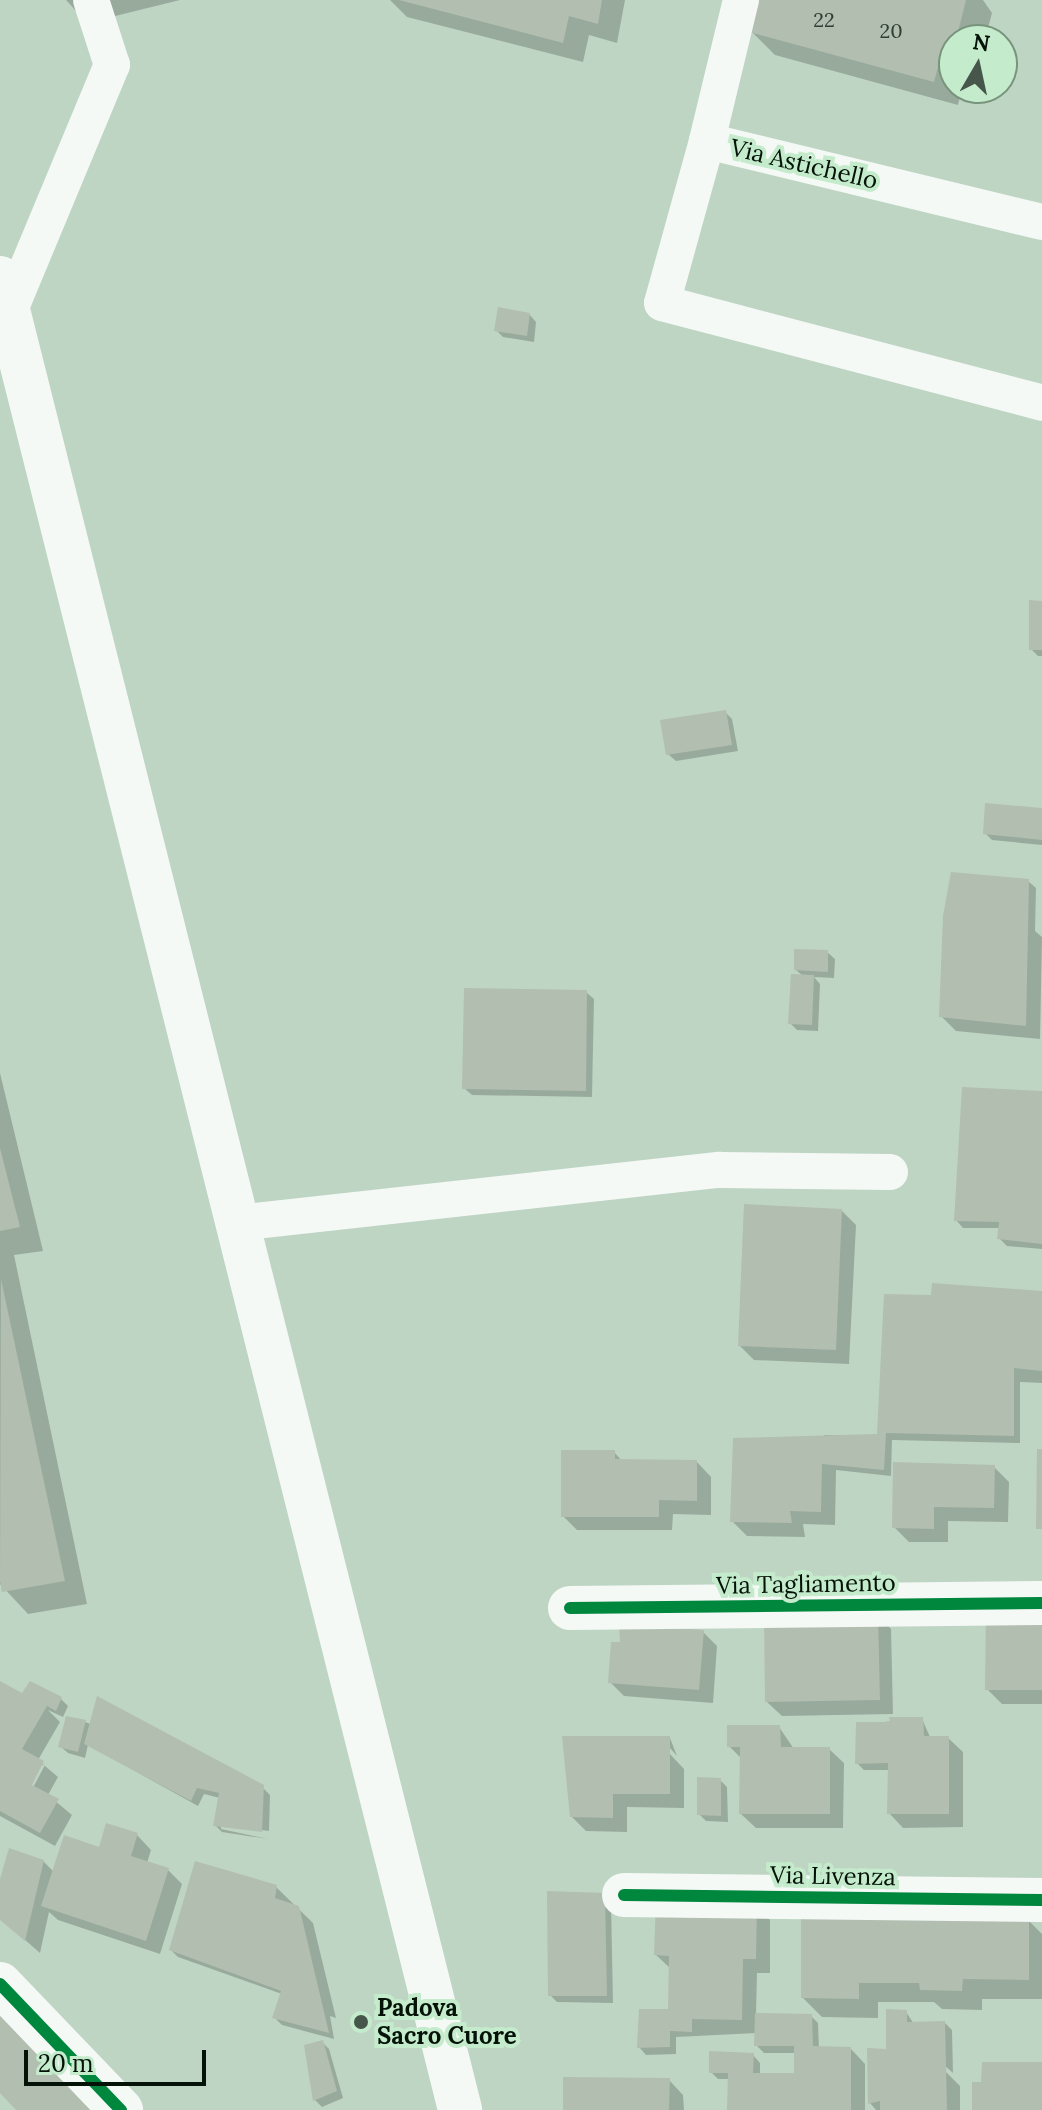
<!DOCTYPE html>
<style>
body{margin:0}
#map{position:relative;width:1042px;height:2110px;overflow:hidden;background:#bfd5c4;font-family:Lora,serif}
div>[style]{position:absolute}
.shadow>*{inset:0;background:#0003}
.building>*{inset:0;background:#b1beb0}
.lane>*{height:36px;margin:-18px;padding:0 18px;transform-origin:18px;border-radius:18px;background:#f5f9f6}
.street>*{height:44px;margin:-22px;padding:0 22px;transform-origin:22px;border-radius:22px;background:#f5f9f6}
.secondary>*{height:44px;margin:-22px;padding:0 22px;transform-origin:22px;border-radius:22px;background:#f5f9f6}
.cycleway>*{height:12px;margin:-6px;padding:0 6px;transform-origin:6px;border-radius:6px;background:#00873e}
.dots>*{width:22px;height:22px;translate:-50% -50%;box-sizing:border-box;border:4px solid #c4ebcb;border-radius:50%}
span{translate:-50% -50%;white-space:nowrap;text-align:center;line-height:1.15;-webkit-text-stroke:8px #c4ebcb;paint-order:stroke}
.number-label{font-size:20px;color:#313e33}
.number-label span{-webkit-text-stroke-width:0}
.street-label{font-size:24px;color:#051208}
.poi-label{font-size:24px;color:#051208;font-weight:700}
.left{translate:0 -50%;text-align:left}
.north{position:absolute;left:938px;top:24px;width:80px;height:80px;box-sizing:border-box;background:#c4ebcb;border:2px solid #78947d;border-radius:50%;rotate:9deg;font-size:22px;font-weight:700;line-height:32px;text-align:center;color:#051208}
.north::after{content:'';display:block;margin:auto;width:28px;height:36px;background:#46564a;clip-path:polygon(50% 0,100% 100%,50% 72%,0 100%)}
.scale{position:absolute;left:24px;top:2050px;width:182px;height:36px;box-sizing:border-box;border:4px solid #051208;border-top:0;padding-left:10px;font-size:24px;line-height:28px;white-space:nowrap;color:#051208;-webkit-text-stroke:6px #c4ebcb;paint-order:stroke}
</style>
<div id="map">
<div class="shadow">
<i style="clip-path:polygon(66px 0,180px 0,87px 23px)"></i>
<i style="clip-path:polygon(390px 0,625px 0,617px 43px,589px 35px,583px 62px,407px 17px)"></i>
<i style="clip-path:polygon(759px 0,983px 0,992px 13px,985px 40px,954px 40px,954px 88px,962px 88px,958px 105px,775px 55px,751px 31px)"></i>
<i style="clip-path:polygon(529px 314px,536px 322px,534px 342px,503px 337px,496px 330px)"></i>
<i style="clip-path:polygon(1042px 603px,1042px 656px,1038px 656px,1031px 649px)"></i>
<i style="clip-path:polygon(725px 712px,732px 719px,738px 751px,676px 761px,668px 754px)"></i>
<i style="clip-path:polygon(1042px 810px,1042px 845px,992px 840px,985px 833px)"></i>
<i style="clip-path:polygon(1028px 881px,1036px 888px,1035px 931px,1042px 937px,1040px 1039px,956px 1031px,941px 1016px)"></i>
<i style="clip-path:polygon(827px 952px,835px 959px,834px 978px,814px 977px,820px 984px,818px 1031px,797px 1030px,790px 1023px,803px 976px,796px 970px)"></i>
<i style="clip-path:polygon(586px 992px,594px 999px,592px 1097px,472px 1095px,464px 1088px)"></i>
<i style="clip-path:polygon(0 1073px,43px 1251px,14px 1255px,87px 1604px,28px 1614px,0 1584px)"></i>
<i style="clip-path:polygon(1042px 1093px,1042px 1249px,1007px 1246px,1000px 1239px,1001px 1228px,963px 1228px,956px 1220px)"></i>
<i style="clip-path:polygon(841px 1210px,856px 1225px,849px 1364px,754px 1360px,740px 1346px)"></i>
<i style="clip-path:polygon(1042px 1293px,1042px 1383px,1020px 1382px,1020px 1443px,892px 1440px,891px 1476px,836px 1470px,835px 1525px,803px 1524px,805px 1537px,747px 1536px,732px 1521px,824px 1441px,824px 1435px,879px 1436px,933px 1299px)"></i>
<i style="clip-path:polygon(614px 1452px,623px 1462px,697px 1462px,711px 1477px,711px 1515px,673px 1514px,672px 1530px,577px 1530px,563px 1516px)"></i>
<i style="clip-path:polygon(994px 1467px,1009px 1482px,1008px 1522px,948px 1521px,948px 1542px,909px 1542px,894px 1527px)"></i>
<i style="clip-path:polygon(877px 1614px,891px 1629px,893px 1714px,782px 1716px,767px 1702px)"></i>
<i style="clip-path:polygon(1042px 1614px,1042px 1704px,1002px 1704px,987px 1689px)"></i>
<i style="clip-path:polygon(703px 1632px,717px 1646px,713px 1703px,624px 1696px,610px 1682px)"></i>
<i style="clip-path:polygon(evenodd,0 1683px,22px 1694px,61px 1699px,68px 1706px,63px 1717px,48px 1710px,60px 1722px,38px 1760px,58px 1777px,48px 1795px,72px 1815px,55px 1846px,0 1816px,0 1683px,40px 1765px,45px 1765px,29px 1795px,26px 1793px,40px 1765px)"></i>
<i style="clip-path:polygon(922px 1719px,930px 1737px,948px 1738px,963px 1752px,963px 1827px,903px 1828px,889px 1813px,889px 1770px,864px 1770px,857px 1763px,858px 1724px)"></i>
<i style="clip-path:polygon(85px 1722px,262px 1787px,270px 1795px,269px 1831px,221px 1825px,221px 1829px,268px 1839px,222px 1832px,215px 1825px,220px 1798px,204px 1794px,198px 1806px,88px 1745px,85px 1758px,68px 1753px,60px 1746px)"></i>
<i style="clip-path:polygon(779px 1727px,794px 1749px,829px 1749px,844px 1763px,843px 1828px,756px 1828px,741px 1814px,742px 1759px,729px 1746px)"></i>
<i style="clip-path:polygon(564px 1738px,670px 1738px,677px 1756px,669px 1747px,669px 1753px,684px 1769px,684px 1808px,627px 1807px,627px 1832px,586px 1831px,572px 1817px)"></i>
<i style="clip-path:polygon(720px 1780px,727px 1787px,728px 1822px,706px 1821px,699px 1814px)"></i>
<i style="clip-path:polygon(137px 1835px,151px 1850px,147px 1863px,168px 1870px,182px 1884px,160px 1954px,58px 1920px,49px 1912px,40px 1953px,0 1918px,0 1887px,43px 1861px,54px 1872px)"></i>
<i style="clip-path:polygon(276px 1887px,313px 1923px,336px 2018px,330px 2016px,334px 2039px,282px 2025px,275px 2018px,282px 1994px,178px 1957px,171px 1950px)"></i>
<i style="clip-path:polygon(604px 1895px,611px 1902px,613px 2003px,557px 2002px,550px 1995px)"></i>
<i style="clip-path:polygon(756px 1906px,770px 1920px,770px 1973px,757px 1973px,756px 2015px,811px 2016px,818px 2023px,819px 2049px,851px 2049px,865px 2064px,865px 2110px,729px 2110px,730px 2079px,718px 2079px,711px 2072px,753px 2055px,760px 2063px,760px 2075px,796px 2075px,796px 2053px,764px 2053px,756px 2045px,757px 2033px,676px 2037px,676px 2054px,646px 2055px,639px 2047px,670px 2014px,671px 1969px,656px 1955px)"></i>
<i style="clip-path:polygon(1028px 1920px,1042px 1934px,1042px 1999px,982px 1999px,982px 2010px,942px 2009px,934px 2002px,878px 2002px,878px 2018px,822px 2017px,802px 1997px)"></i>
<i style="clip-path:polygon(906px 2012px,914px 2024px,945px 2023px,952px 2030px,953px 2073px,944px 2065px,944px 2070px,960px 2086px,960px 2110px,876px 2110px,870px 2103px)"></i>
<i style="clip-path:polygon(322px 2042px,329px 2049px,343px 2098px,322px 2107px,315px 2100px)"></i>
<i style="clip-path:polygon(669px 2080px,683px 2095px,684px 2110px,565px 2110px)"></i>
</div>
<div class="building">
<i style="clip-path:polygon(399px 0,602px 0,598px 24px,569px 16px,563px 43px)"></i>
<i style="clip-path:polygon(757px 0,966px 0,954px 48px,944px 45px,934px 82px,749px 32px)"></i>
<i style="clip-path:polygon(498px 307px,530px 313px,527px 336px,494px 331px)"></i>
<i style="clip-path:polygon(1029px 600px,1042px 601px,1042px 650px,1029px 650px)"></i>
<i style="clip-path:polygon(726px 710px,732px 745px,666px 755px,660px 720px)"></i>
<i style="clip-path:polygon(985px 803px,1042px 808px,1042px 840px,983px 834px)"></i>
<i style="clip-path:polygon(951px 872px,1029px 879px,1026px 1026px,939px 1017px,943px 916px)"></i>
<i style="clip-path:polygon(794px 949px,828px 950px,828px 972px,794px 970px)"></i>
<i style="clip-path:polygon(791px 974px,814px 975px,812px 1025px,788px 1024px)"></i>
<i style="clip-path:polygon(464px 988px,587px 990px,586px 1091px,462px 1089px)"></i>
<i style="clip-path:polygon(962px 1087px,1042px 1091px,1042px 1244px,997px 1239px,999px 1222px,954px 1221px)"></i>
<i style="clip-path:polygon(0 1148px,20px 1227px,0 1231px)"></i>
<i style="clip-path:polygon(744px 1204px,842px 1209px,836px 1350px,738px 1346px)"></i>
<i style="clip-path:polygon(1px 1279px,65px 1581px,2px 1592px,0 1581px)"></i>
<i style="clip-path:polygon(932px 1283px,1042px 1291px,1042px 1371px,1014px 1368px,1014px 1436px,886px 1433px,884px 1470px,822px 1464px,821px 1512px,790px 1511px,792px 1523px,730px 1522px,733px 1438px,877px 1434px,884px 1294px,931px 1295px)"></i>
<i style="clip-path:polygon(1037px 1449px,1042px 1449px,1042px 1529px,1036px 1529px)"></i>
<i style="clip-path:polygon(561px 1450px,615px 1450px,615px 1459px,697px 1460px,697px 1501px,659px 1500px,659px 1517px,561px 1517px)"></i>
<i style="clip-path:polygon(893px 1462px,995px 1465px,994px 1508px,934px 1507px,934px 1529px,892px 1528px)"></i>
<i style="clip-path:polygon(878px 1612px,880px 1700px,765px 1702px,764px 1614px)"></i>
<i style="clip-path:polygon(986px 1612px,1042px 1612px,1042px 1690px,985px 1690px)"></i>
<i style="clip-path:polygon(619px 1624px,704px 1630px,699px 1690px,608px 1683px,611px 1642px,620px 1642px)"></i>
<i style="clip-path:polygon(0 1681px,22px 1693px,30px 1681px,62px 1697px,56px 1711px,47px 1706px,22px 1749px,44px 1761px,32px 1785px,59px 1799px,40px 1833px,0 1811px)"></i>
<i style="clip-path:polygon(97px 1696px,264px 1785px,262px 1832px,213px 1826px,219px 1793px,197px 1788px,191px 1801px,84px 1744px)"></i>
<i style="clip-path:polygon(66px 1716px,86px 1720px,78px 1752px,58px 1747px)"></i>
<i style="clip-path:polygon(889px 1717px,923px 1717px,924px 1736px,949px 1736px,949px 1814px,887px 1814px,888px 1763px,855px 1764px,856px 1722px,890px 1722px)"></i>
<i style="clip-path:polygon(727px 1725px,780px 1725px,781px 1747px,830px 1747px,830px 1814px,739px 1814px,740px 1747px,727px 1747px)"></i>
<i style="clip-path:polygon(562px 1736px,670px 1736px,670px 1794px,613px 1794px,613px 1818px,570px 1817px)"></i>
<i style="clip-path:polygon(697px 1777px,721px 1778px,721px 1816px,697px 1815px)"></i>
<i style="clip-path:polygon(106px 1823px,138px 1833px,131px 1856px,169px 1868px,146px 1941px,41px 1906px,64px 1835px,99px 1847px)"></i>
<i style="clip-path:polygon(9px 1848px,44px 1860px,25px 1941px,0 1920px,0 1879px)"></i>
<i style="clip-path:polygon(195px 1861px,277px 1885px,275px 1898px,299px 1906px,329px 2033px,272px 2018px,281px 1991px,169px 1950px)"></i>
<i style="clip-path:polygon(547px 1891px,605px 1893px,607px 1996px,548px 1996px)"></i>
<i style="clip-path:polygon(801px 1901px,1029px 1918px,1029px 1980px,963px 1979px,962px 1991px,920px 1990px,919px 1983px,859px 1983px,859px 1999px,801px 1998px)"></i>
<i style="clip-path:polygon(656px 1902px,757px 1904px,756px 1959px,743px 1959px,742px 2020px,692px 2019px,692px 2032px,670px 2031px,670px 2047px,637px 2048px,639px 2009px,668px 2009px,669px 1956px,654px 1955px)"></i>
<i style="clip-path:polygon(0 2007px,105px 2110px,16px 2110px,0 2093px)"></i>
<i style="clip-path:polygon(886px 2009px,907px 2010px,907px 2022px,945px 2021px,947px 2110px,880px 2110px,880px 2101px,868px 2104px,867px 2048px,886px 2049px)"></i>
<i style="clip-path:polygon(755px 2013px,812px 2014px,813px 2046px,851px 2047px,851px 2110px,727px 2110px,728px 2073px,709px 2073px,709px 2051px,754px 2053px,753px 2073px,794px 2073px,794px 2046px,754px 2046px)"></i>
<i style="clip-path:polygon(323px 2040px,337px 2091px,313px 2101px,304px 2045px)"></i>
<i style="clip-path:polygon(982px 2062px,1042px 2062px,1042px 2110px,972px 2110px,972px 2082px,981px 2082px)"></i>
<i style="clip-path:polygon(563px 2077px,670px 2078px,669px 2110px,563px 2110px)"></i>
</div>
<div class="lane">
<i style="left:741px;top:0;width:145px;rotate:103.6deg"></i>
<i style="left:707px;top:141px;width:345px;rotate:13.6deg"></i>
<i style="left:707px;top:141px;width:168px;rotate:105.5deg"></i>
<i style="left:662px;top:303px;width:393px;rotate:14.7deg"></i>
<i style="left:9px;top:312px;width:268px;rotate:-67.4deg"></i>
<i style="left:112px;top:65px;width:68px;rotate:-107.9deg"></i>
<i style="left:237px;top:1223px;width:486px;rotate:-6.3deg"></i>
<i style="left:720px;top:1170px;width:170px;rotate:0.7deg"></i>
</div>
<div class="street">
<i style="left:570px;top:1608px;width:472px;rotate:-0.6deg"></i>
<i style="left:624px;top:1895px;width:418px;rotate:0.7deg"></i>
<i style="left:0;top:1984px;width:175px;rotate:46.2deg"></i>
</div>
<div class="secondary">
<i style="left:0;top:278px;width:1889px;rotate:75.9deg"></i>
</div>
<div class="cycleway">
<i style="left:570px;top:1608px;width:472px;rotate:-0.6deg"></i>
<i style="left:624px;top:1895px;width:418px;rotate:0.7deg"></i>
<i style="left:0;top:1984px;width:175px;rotate:46.2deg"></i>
</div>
<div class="dots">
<i style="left:361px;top:2022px;background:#46564a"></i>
</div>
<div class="number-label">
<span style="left:824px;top:19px">22</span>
<span style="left:891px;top:30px">20</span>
</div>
<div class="street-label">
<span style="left:804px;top:164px;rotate:13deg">Via Astichello</span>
<span style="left:806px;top:1584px;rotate:-1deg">Via Tagliamento</span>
<span style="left:833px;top:1876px;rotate:1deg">Via Livenza</span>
</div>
<div class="poi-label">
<span class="left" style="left:377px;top:2022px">Padova<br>Sacro Cuore</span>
</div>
<div class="north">N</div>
<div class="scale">20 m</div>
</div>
